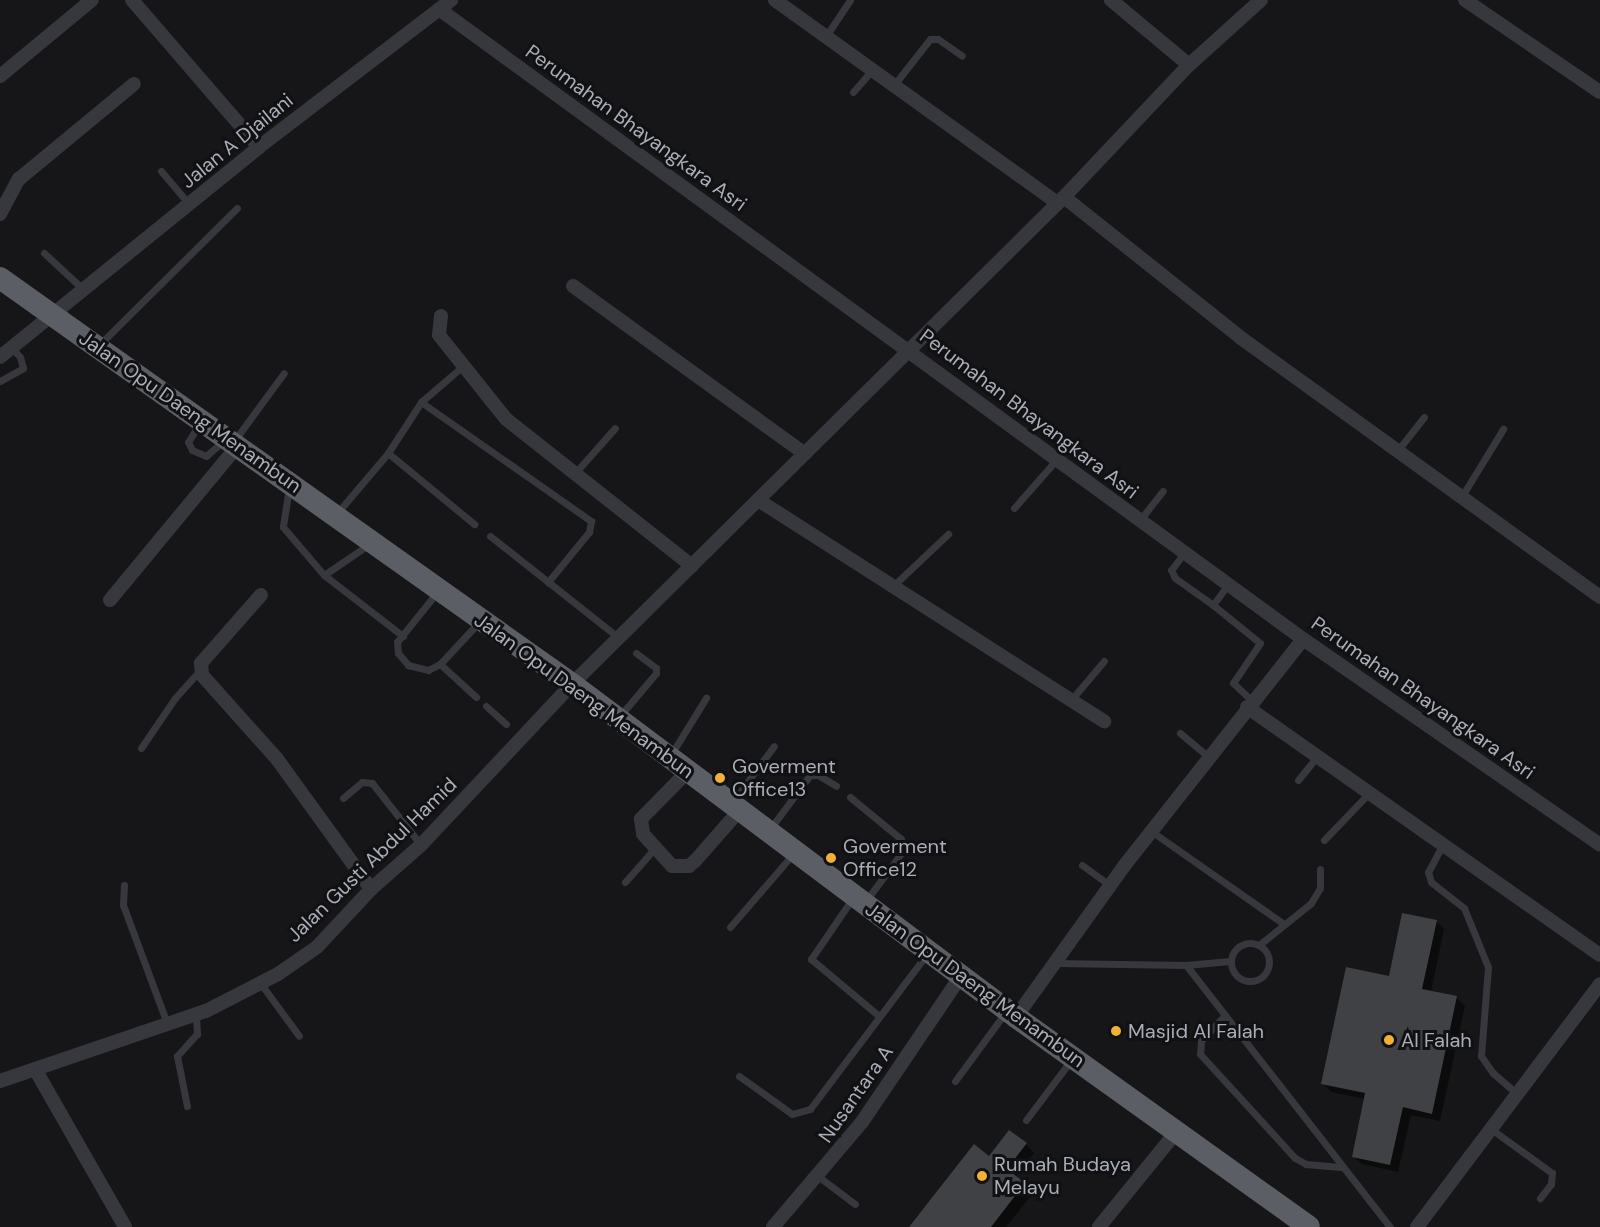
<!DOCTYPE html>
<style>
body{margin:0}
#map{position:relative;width:1600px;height:1227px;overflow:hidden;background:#161618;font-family:"DM Sans",sans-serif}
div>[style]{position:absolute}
.shadow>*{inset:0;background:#0007}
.building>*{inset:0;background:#404145}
.service>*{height:7px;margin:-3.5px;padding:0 3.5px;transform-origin:3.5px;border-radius:3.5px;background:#37383d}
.service>.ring{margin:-3.5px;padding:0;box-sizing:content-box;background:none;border:7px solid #37383d;border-radius:50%}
.minor>*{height:14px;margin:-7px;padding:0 7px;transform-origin:7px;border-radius:7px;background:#37383d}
.trunk>*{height:22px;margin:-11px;padding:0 11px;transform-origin:11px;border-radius:11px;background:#5b5e65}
.dots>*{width:16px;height:16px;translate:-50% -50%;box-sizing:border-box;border:3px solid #111113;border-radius:50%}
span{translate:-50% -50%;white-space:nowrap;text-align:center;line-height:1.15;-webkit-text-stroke:6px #111113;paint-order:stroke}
.street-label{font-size:20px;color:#a8adb8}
.poi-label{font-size:20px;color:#a8adb8}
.left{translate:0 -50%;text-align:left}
</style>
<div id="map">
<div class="shadow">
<i style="clip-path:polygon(1436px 921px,1444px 929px,1431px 992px,1457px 998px,1465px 1006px,1440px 1121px,1411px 1115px,1398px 1172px,1362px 1164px,1353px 1156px,1365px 1099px,1331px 1092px,1323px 1084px,1390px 978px)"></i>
<i style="clip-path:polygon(1026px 1144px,1034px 1153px,1015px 1177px,1033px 1193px,1006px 1227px,911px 1227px,990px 1158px)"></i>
</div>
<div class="building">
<i style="clip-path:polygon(1402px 913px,1437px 920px,1422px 989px,1457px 996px,1432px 1114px,1403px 1107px,1390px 1165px,1352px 1157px,1365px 1093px,1321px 1084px,1346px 967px,1389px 976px)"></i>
<i style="clip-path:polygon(1009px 1130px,1027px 1143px,1007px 1169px,1025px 1183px,991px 1227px,909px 1227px,974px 1144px,989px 1156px)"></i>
</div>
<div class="service">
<i style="left:826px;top:36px;width:43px;rotate:-56.3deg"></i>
<i style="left:894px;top:85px;width:58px;rotate:-52deg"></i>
<i style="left:930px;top:39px;width:8px"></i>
<i style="left:938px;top:39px;width:29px;rotate:35deg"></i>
<i style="left:853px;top:92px;width:29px;rotate:-49deg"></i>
<i style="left:161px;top:171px;width:43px;rotate:49.7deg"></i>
<i style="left:44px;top:253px;width:54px;rotate:42.8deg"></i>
<i style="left:100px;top:344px;width:193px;rotate:-44.8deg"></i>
<i style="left:0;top:381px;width:26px;rotate:-29deg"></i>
<i style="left:23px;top:368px;width:11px;rotate:-105deg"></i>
<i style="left:20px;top:357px;width:13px;rotate:-132deg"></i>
<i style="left:421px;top:402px;width:208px;rotate:35deg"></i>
<i style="left:591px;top:521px;width:11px;rotate:100deg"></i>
<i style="left:589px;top:532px;width:65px;rotate:129.4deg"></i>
<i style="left:199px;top:424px;width:21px;rotate:121deg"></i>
<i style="left:188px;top:442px;width:9px;rotate:63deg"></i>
<i style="left:192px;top:450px;width:15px;rotate:23deg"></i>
<i style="left:206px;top:456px;width:23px;rotate:-41deg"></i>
<i style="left:234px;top:441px;width:84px;rotate:-53.7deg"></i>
<i style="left:1398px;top:450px;width:42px;rotate:-51.8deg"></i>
<i style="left:388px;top:453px;width:61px;rotate:-57.1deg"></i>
<i style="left:421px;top:402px;width:55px;rotate:-40.6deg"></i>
<i style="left:575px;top:473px;width:60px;rotate:-48.4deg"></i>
<i style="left:289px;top:488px;width:39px;rotate:99deg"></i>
<i style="left:283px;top:527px;width:63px;rotate:49.5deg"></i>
<i style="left:324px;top:575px;width:53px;rotate:-34.3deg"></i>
<i style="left:1462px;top:496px;width:79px;rotate:-58.5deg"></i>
<i style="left:1014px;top:508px;width:65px;rotate:-48.7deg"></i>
<i style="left:338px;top:512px;width:77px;rotate:-49.7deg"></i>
<i style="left:388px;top:453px;width:112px;rotate:39.5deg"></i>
<i style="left:1140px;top:520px;width:37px;rotate:-52deg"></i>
<i style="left:490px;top:536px;width:164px;rotate:38.3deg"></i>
<i style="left:1184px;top:553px;width:21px;rotate:127deg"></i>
<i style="left:1171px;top:570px;width:9px;rotate:63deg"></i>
<i style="left:1175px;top:578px;width:47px;rotate:35.4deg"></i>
<i style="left:1213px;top:605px;width:26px;rotate:-54deg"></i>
<i style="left:324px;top:575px;width:100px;rotate:37.7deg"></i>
<i style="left:893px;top:586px;width:76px;rotate:-43.4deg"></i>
<i style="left:438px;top:591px;width:65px;rotate:128.8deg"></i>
<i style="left:397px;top:642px;width:11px;rotate:85deg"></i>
<i style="left:398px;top:653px;width:16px;rotate:50deg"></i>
<i style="left:408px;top:665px;width:21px;rotate:14deg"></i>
<i style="left:428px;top:670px;width:13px;rotate:-27deg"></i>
<i style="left:440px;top:664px;width:57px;rotate:-47.1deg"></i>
<i style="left:1213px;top:605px;width:60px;rotate:39deg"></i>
<i style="left:1260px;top:643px;width:48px;rotate:124deg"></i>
<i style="left:1233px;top:683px;width:26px;rotate:43deg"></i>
<i style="left:440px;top:664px;width:49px;rotate:42.5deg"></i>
<i style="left:1071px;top:700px;width:51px;rotate:-49.8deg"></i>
<i style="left:486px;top:706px;width:27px;rotate:42deg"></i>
<i style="left:619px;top:717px;width:57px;rotate:-49.9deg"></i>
<i style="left:656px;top:673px;width:5px;rotate:-90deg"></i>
<i style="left:656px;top:668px;width:25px;rotate:-143deg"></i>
<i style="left:1180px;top:733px;width:38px;rotate:40deg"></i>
<i style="left:141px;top:748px;width:60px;rotate:-55.8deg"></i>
<i style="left:175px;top:698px;width:38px;rotate:-48deg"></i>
<i style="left:672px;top:753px;width:65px;rotate:-58.3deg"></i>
<i style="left:1298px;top:780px;width:32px;rotate:-51deg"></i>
<i style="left:850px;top:797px;width:66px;rotate:39.5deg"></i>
<i style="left:901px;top:839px;width:10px;rotate:66deg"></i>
<i style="left:905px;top:848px;width:67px;rotate:126.5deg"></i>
<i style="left:343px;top:798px;width:25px;rotate:-40deg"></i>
<i style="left:362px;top:782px;width:10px;rotate:6deg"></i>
<i style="left:372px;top:783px;width:79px;rotate:51.7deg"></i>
<i style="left:734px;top:800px;width:67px;rotate:-53.5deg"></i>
<i style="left:770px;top:829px;width:67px;rotate:-53.5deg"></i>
<i style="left:810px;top:775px;width:8px"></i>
<i style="left:818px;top:775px;width:21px;rotate:31deg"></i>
<i style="left:1151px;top:831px;width:162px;rotate:35deg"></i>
<i style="left:1324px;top:840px;width:65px;rotate:-46.2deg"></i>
<i style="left:1443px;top:844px;width:32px;rotate:118deg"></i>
<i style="left:1428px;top:872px;width:10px;rotate:73deg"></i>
<i style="left:1431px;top:882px;width:42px;rotate:38.2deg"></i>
<i style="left:1464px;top:908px;width:64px;rotate:67.9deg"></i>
<i style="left:1488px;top:967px;width:89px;rotate:94.5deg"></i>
<i style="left:1481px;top:1056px;width:21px;rotate:55deg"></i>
<i style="left:1493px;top:1073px;width:32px;rotate:41deg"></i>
<i style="left:1082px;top:865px;width:34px;rotate:36deg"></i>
<i style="left:625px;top:882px;width:45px;rotate:-48.6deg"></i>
<i style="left:124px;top:885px;width:20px;rotate:93deg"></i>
<i style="left:123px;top:905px;width:126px;rotate:69.6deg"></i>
<i style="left:852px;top:899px;width:73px;rotate:124.3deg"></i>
<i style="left:811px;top:959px;width:89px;rotate:40deg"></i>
<i style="left:730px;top:927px;width:96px;rotate:-49.2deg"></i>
<i class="ring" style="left:1231px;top:943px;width:31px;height:31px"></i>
<i style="left:1259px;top:945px;width:67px;rotate:-38.9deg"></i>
<i style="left:1311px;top:903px;width:17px;rotate:-59deg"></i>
<i style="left:1320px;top:888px;width:19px;rotate:-90deg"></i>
<i style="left:1055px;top:963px;width:131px;rotate:0.9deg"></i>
<i style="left:1186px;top:965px;width:332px;rotate:52.1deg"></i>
<i style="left:1186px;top:965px;width:44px;rotate:-5.2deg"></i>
<i style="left:261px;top:984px;width:64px;rotate:53.8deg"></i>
<i style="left:1225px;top:1015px;width:35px;rotate:133deg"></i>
<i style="left:1201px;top:1041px;width:13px;rotate:94deg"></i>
<i style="left:1200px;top:1054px;width:141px;rotate:47.6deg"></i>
<i style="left:1295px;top:1158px;width:13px;rotate:29deg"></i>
<i style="left:1306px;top:1164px;width:37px;rotate:5deg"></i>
<i style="left:739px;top:1076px;width:65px;rotate:35.6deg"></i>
<i style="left:792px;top:1114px;width:19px;rotate:-16deg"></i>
<i style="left:810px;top:1109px;width:194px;rotate:-53deg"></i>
<i style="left:955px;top:1081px;width:84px;rotate:-53.7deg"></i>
<i style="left:187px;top:1106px;width:51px;rotate:-101.3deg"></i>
<i style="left:177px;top:1056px;width:30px;rotate:-48deg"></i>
<i style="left:197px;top:1034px;width:20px;rotate:-93deg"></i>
<i style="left:1026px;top:1120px;width:75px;rotate:-53.1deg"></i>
<i style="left:1491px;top:1129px;width:75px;rotate:35.8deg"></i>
<i style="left:1552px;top:1173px;width:11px;rotate:95deg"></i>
<i style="left:1551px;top:1184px;width:18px;rotate:128deg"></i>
<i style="left:819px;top:1177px;width:45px;rotate:36.9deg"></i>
</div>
<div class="minor">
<i style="left:132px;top:0;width:194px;rotate:49.2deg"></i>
<i style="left:775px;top:0;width:348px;rotate:35.7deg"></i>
<i style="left:1465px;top:0;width:163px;rotate:34.3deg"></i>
<i style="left:439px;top:9px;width:1069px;rotate:36.1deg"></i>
<i style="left:1303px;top:639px;width:361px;rotate:34.7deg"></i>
<i style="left:1189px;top:65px;width:97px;rotate:-42.1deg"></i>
<i style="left:0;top:76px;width:119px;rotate:-39.6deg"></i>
<i style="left:1064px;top:197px;width:226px;rotate:38.5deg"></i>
<i style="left:1241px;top:338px;width:443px;rotate:35.8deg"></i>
<i style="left:0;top:214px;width:40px;rotate:-62deg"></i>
<i style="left:19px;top:179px;width:149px;rotate:-39.6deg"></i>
<i style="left:573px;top:286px;width:286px;rotate:35.9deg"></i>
<i style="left:441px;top:316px;width:19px;rotate:96deg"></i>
<i style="left:439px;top:335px;width:107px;rotate:51.4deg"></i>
<i style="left:506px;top:419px;width:237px;rotate:38.3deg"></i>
<i style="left:0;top:357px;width:333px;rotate:-39deg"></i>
<i style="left:259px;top:147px;width:242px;rotate:-37.4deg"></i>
<i style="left:758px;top:500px;width:411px;rotate:32.6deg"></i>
<i style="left:261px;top:595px;width:91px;rotate:131.4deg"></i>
<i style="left:201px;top:663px;width:12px;rotate:85deg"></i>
<i style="left:202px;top:675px;width:113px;rotate:48.2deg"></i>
<i style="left:277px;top:759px;width:160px;rotate:54.1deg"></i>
<i style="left:110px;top:600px;width:201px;rotate:-50.4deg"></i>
<i style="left:1247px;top:707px;width:431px;rotate:35.1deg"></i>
<i style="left:687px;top:772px;width:66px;rotate:134.4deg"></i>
<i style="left:641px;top:819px;width:15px;rotate:82deg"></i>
<i style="left:643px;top:834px;width:43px;rotate:47.8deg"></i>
<i style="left:672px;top:866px;width:17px"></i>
<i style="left:689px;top:866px;width:8px;rotate:-40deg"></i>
<i style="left:695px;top:861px;width:67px;rotate:-48.7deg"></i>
<i style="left:1016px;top:1017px;width:186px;rotate:-54.4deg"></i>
<i style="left:1124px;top:866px;width:289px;rotate:-51.7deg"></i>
<i style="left:35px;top:1069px;width:182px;rotate:60.3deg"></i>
<i style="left:0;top:1081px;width:218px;rotate:-18.8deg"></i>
<i style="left:206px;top:1011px;width:81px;rotate:-27.2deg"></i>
<i style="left:278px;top:974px;width:47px;rotate:-34.7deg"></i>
<i style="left:317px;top:947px;width:79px;rotate:-47deg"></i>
<i style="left:371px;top:889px;width:67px;rotate:-41.3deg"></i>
<i style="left:421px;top:845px;width:221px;rotate:-46.8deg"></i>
<i style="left:572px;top:684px;width:692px;rotate:-44.71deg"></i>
<i style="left:1064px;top:197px;width:182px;rotate:-46.6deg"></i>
<i style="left:1189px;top:65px;width:102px;rotate:-140.2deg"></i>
<i style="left:773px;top:1227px;width:138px;rotate:-49.7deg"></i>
<i style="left:862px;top:1122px;width:176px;rotate:-55.9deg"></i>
<i style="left:1099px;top:1227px;width:124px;rotate:-50.9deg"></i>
<i style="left:1417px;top:1227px;width:304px;rotate:-53deg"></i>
</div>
<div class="trunk">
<i style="left:0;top:278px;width:701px;rotate:35.37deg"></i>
<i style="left:572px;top:684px;width:555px;rotate:36.87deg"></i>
<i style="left:1016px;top:1017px;width:360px;rotate:35.6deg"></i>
</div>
<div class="dots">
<i style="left:720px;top:778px;background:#f2b134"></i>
<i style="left:831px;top:858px;background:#f2b134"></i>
<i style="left:1116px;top:1031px;background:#f2b134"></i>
<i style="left:1389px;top:1040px;background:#f2b134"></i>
<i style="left:982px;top:1176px;background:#f2b134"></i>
</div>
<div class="street-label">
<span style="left:636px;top:128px;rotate:36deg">Perumahan Bhayangkara Asri</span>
<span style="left:237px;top:141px;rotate:-39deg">Jalan A Djailani</span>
<span style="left:190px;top:412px;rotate:35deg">Jalan Opu Daeng Menambun</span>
<span style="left:1029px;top:414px;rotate:37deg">Perumahan Bhayangkara Asri</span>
<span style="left:584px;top:696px;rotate:36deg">Jalan Opu Daeng Menambun</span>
<span style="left:1423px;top:698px;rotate:35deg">Perumahan Bhayangkara Asri</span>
<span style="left:372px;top:860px;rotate:-44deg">Jalan Gusti Abdul Hamid</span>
<span style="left:975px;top:985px;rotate:36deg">Jalan Opu Daeng Menambun</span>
<span style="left:856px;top:1094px;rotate:-55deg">Nusantara A</span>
</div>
<div class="poi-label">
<span class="left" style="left:732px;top:778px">Goverment<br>Office13</span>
<span class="left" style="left:843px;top:858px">Goverment<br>Office12</span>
<span class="left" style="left:1128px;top:1031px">Masjid Al Falah</span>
<span class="left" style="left:1401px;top:1040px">Al Falah</span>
<span class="left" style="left:994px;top:1176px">Rumah Budaya<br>Melayu</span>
</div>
</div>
